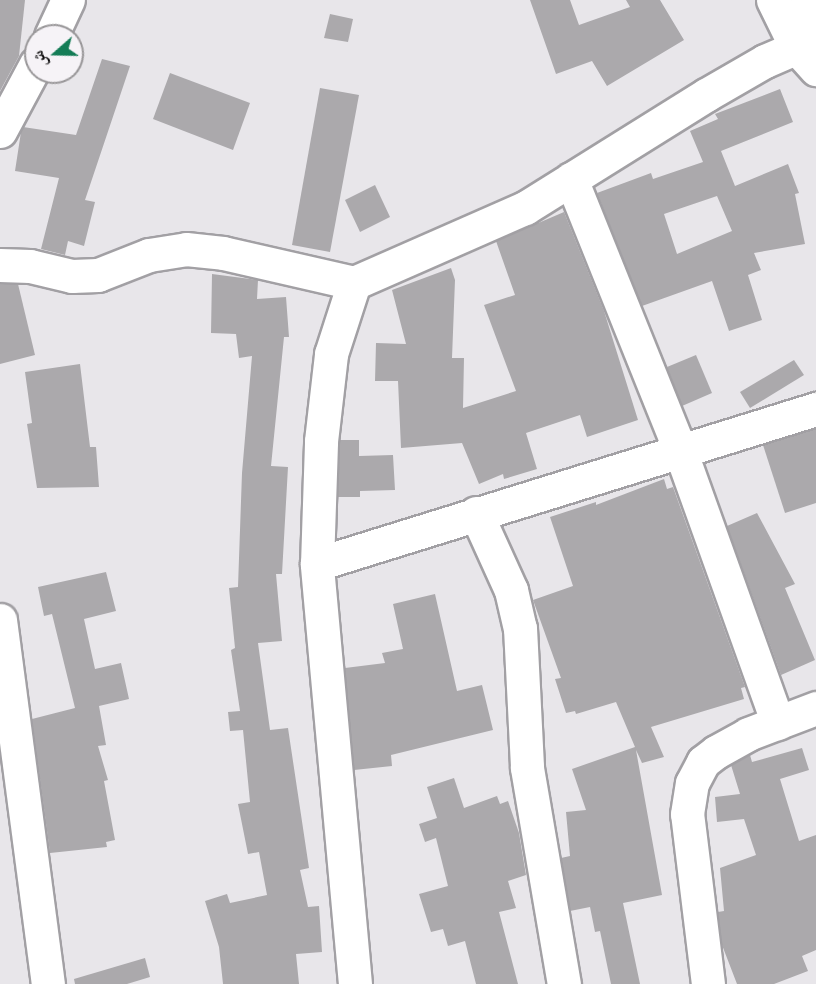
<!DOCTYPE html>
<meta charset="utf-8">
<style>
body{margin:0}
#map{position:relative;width:816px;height:984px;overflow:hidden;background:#e8e6ea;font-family:"PT Sans Narrow","Noto Naskh Arabic",sans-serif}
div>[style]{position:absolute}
.building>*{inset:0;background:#aba9ac}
.roads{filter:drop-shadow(2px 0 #a2a0a4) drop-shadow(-2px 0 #a2a0a4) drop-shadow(0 2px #a2a0a4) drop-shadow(0 -2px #a2a0a4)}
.minor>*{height:33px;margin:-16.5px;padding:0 16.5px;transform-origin:16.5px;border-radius:16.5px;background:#fff}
span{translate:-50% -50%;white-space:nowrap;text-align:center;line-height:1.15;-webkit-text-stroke:6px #f6f3f7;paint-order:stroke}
.north{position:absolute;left:24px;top:24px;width:60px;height:60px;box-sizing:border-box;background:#f6f3f7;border:2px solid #999799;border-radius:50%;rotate:250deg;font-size:16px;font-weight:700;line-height:24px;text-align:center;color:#0d0c0d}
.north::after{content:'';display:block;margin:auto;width:21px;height:27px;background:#147c56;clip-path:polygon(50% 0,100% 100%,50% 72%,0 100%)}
</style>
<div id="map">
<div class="building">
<i style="clip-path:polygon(0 0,25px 0,19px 56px,0 91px)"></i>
<i style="clip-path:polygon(530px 0,570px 0,579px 25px,630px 7px,626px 0,660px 0,684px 40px,607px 86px,592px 61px,556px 74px)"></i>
<i style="clip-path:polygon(330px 14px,353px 19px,348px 42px,324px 38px)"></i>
<i style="clip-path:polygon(102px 59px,130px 66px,85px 200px,95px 202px,84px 246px,68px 241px,65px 255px,41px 249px,59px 178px,15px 171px,21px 132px,23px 127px,76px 135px)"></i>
<i style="clip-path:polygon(170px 73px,250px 103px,233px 150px,153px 119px)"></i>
<i style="clip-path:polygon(320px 88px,359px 95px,330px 252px,292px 245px)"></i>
<i style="clip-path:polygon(evenodd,780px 89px,793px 122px,721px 151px,735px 186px,788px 164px,799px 193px,795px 194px,805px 244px,754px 253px,761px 270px,748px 275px,762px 320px,729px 331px,712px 281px,642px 306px,597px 193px,651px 173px,653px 179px,703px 162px,690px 131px,718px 119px,715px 114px,780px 89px,717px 196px,732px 231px,677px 254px,664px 214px,717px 196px)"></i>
<i style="clip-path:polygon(375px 185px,390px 217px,360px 232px,345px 200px)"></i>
<i style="clip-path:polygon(564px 212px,604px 311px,638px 420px,587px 437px,580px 415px,526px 433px,537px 469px,504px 479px,503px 474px,479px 484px,462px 443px,401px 448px,398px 381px,375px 381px,376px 343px,406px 344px,392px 290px,451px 268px,455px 280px,452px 358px,464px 358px,463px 408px,516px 391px,484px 305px,515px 295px,496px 241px)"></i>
<i style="clip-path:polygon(212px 274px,258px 280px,257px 299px,286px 297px,289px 337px,284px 337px,271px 466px,288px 467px,282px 574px,276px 574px,282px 641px,258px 643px,270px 730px,288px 728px,309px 868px,300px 870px,308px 907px,319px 906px,322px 952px,296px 954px,299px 984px,223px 984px,219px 947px,205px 901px,227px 894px,230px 903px,267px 895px,259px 852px,248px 854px,238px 804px,250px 802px,243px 730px,230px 731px,228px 712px,240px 711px,231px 650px,235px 648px,229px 588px,238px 587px,242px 473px,252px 356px,239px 358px,236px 334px,211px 333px)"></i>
<i style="clip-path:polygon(0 284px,18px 284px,35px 355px,0 364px)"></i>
<i style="clip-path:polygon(696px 355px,712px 393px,682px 406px,667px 367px)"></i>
<i style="clip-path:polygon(794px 360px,804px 375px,750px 408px,740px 392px)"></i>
<i style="clip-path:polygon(80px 364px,90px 447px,96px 447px,99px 487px,37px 488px,27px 424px,32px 423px,25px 372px)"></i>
<i style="clip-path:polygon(816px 429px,816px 503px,785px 513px,763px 445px)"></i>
<i style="clip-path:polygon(340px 440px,359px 440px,359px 456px,393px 455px,395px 490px,360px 491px,360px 497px,338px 497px)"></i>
<i style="clip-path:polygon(664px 479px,667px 489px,673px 487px,745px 687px,741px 688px,744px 699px,651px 727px,664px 757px,642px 763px,636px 750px,662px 895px,623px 903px,640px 984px,611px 984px,600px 931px,595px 932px,590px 907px,570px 911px,561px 858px,570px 856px,566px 812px,586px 810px,572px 769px,635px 747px,616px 702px,576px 714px,575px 711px,566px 713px,555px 679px,561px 678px,533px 600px,573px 586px,550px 517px,596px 502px,596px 505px)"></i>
<i style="clip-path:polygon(757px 513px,795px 584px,785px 588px,815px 660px,781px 675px,727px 526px)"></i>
<i style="clip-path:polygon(106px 572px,116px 611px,84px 619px,95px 669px,121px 663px,129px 699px,99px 706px,106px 745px,98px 746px,108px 780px,104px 781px,115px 840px,106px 842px,107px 847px,50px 853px,32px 719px,75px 708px,52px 614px,44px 616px,38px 587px)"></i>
<i style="clip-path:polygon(435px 594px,457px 691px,482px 685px,493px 730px,391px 755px,392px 766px,354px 770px,345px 668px,385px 663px,382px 653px,403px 649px,393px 604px)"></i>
<i style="clip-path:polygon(802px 748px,809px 770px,780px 779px,799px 841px,816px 835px,816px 950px,802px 956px,808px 971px,774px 984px,737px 984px,722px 945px,718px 912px,724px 911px,720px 868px,756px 855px,744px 819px,717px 822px,715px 797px,740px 794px,731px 765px,750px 755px,752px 762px)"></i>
<i style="clip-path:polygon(454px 778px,464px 808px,497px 796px,500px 804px,508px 801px,519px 833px,526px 875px,508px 881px,516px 908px,499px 912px,518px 984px,476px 984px,465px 941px,448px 946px,443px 929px,431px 932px,419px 894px,448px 886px,436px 838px,425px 842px,419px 824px,437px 818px,427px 787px)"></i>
<i style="clip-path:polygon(145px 958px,150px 977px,127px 984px,75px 984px,74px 979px)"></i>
</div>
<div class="roads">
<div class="minor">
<i style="left:773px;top:0;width:52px;rotate:63.9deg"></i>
<i style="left:796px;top:47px;width:30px;rotate:48deg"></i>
<i style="left:807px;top:0;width:28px;rotate:72deg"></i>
<i style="left:51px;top:36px;width:40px;rotate:-65deg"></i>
<i style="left:0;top:131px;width:76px;rotate:-61.8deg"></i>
<i style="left:571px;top:179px;width:292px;rotate:68.1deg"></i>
<i style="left:680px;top:450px;width:290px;rotate:70.3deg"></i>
<i style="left:0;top:265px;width:30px;rotate:2deg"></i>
<i style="left:30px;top:266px;width:43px;rotate:13.4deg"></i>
<i style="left:72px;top:276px;width:26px;rotate:-2deg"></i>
<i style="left:98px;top:275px;width:55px;rotate:-21.4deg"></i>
<i style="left:149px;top:255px;width:37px;rotate:-9deg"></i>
<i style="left:186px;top:249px;width:37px;rotate:6deg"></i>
<i style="left:223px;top:253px;width:134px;rotate:12.9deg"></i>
<i style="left:476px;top:513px;width:85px;rotate:65.6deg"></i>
<i style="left:511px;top:590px;width:39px;rotate:77deg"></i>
<i style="left:520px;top:628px;width:140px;rotate:87.1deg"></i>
<i style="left:527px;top:768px;width:219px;rotate:80.3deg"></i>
<i style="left:317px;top:564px;width:523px;rotate:-17.26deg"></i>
<i style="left:0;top:620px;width:367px;rotate:82.5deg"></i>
<i style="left:355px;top:984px;width:422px;rotate:-95.2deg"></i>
<i style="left:317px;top:564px;width:123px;rotate:-88.1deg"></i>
<i style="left:321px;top:441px;width:88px;rotate:-83.4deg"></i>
<i style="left:331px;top:354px;width:75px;rotate:-72.1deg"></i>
<i style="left:354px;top:283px;width:187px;rotate:-23.7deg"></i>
<i style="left:525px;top:208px;width:213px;rotate:-32deg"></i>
<i style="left:706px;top:95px;width:68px;rotate:-30deg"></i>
<i style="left:765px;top:61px;width:56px;rotate:-23.3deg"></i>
<i style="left:708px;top:984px;width:171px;rotate:-97deg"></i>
<i style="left:687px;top:814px;width:31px;rotate:-81deg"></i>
<i style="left:692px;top:783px;width:24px;rotate:-62deg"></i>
<i style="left:703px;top:762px;width:16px;rotate:-38deg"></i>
<i style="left:716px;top:752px;width:37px;rotate:-29deg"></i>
<i style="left:748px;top:734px;width:73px;rotate:-20.9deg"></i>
</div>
</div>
<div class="north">ش</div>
</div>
